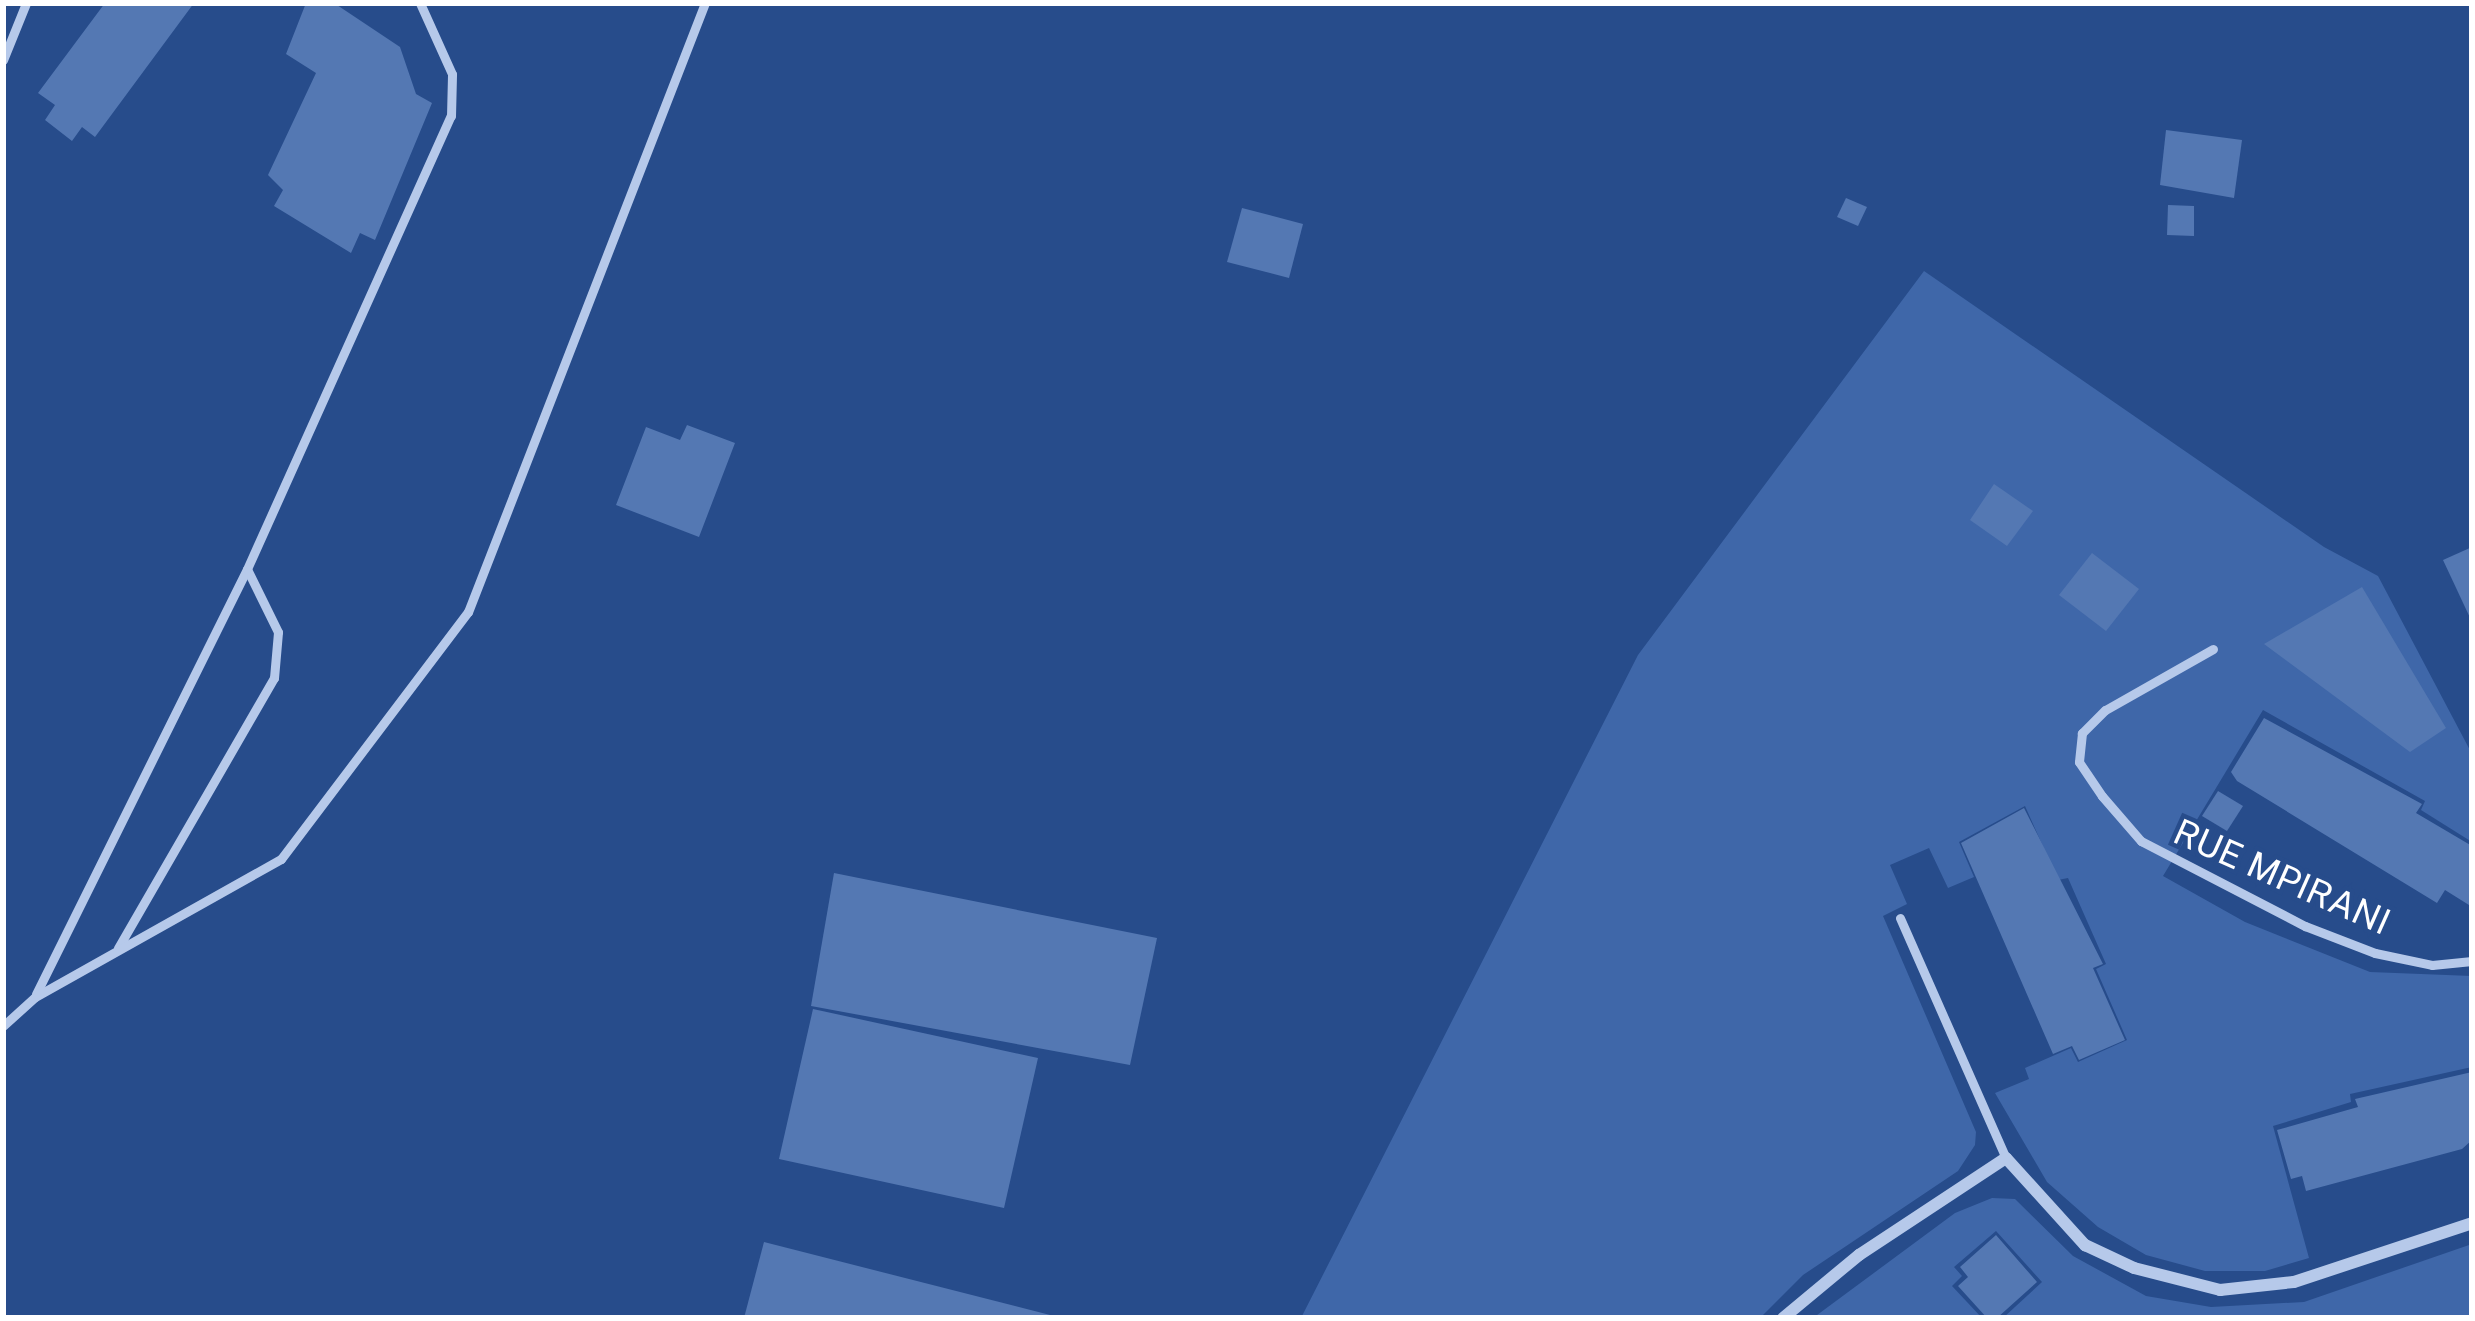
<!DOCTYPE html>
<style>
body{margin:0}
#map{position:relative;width:2475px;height:1321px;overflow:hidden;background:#274c8b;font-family:"Public Sans",sans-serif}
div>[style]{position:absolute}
.green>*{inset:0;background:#3f67a9}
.building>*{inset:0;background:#5478b3}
.lane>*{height:9px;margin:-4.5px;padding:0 4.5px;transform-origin:4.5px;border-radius:4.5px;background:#b6c9ea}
.street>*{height:12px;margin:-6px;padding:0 6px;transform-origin:6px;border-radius:6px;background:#b6c9ea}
span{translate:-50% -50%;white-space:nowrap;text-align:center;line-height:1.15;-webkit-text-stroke:9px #274c8b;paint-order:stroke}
.street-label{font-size:36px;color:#fff}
.frame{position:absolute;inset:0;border:6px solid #fff;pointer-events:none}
</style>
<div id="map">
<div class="green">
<i style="clip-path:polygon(1924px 271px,2324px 547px,2378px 576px,2472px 754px,2472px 842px,2421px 810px,2425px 801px,2263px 710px,2163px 876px,2245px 922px,2370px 972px,2472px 976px,2472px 1067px,2350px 1094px,2351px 1102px,2273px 1126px,2309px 1258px,2265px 1271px,2205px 1271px,2146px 1255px,2098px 1227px,2047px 1182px,1995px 1093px,2029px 1079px,2025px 1068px,2071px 1048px,2078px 1062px,2127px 1040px,2096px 969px,2106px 964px,2068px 878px,2058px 880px,2025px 806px,1959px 842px,1974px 877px,1948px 888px,1929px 848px,1890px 865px,1907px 904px,1883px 916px,1976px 1132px,1975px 1145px,1958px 1171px,1803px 1275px,1760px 1318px,1301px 1318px,1638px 655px)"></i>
<i style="clip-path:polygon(1992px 1198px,2015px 1199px,2073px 1256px,2146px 1296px,2211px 1307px,2304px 1302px,2472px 1244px,2472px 1318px,2003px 1318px,2042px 1282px,1996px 1231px,1954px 1267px,1962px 1276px,1952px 1286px,1982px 1318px,1813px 1318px,1955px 1213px)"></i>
</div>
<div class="building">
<i style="clip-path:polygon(105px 3px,194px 3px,95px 137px,82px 127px,72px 141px,45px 120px,55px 105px,38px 93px)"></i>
<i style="clip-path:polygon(306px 3px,334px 3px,400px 47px,416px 94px,432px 103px,375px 240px,360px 233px,351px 253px,274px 206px,283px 190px,268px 175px,316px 73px,286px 54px)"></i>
<i style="clip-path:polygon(2166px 130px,2242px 140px,2234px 198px,2160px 185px)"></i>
<i style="clip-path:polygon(1846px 198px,1867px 207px,1858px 226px,1837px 217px)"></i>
<i style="clip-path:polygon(2168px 205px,2194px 206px,2194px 236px,2167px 235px)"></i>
<i style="clip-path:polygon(1242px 208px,1303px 224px,1289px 278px,1227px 262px)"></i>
<i style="clip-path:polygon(687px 425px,735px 443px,699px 537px,616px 505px,646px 427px,680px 440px)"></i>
<i style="clip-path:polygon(1994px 484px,2033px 511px,2007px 546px,1970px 520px)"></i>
<i style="clip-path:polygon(2472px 547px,2472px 622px,2443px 560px)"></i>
<i style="clip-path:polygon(2092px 553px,2139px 589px,2106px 631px,2059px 595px)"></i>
<i style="clip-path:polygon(2362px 587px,2446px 728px,2410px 752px,2264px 644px)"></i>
<i style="clip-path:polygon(2264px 718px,2422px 804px,2416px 813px,2472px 846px,2469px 905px,2445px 890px,2437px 903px,2237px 781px,2231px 772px)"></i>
<i style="clip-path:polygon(2218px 791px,2243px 806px,2227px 831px,2202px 816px)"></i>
<i style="clip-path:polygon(2024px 808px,2103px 964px,2093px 968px,2125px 1040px,2079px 1060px,2072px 1046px,2053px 1054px,1961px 843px)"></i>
<i style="clip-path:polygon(834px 873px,1157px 938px,1130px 1065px,811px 1006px)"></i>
<i style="clip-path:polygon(813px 1009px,1038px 1058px,1004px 1208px,779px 1159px)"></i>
<i style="clip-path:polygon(2472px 1072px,2472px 1140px,2462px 1149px,2306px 1191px,2302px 1176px,2291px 1179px,2277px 1130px,2358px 1107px,2355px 1099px)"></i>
<i style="clip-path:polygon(1996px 1235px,2037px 1282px,1997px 1318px,1987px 1318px,1958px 1286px,1968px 1277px,1960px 1267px)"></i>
<i style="clip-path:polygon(764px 1242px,1054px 1316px,1054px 1318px,744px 1318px)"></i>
</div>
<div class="lane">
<i style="left:3px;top:60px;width:61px;rotate:-68deg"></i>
<i style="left:2213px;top:649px;width:124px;rotate:150.5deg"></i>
<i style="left:2105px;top:710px;width:33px;rotate:135deg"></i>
<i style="left:2082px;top:733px;width:29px;rotate:96deg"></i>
<i style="left:2079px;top:762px;width:41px;rotate:55.9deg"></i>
<i style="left:2102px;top:796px;width:60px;rotate:49.1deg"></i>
<i style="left:2141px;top:841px;width:185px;rotate:27.4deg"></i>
<i style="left:2305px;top:926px;width:75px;rotate:21.1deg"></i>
<i style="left:2375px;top:953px;width:58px;rotate:11.9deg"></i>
<i style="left:2432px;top:965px;width:40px;rotate:-5.7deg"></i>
<i style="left:1900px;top:918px;width:262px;rotate:66.2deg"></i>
<i style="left:118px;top:948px;width:312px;rotate:-60deg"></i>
<i style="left:274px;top:678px;width:46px;rotate:-85deg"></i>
<i style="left:278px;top:632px;width:70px;rotate:-116.2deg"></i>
<i style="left:36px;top:994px;width:474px;rotate:-63.6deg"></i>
<i style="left:247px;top:569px;width:497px;rotate:-65.8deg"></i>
<i style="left:451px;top:116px;width:42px;rotate:-88.6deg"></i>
<i style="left:452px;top:74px;width:78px;rotate:-114.3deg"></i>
<i style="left:3px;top:1026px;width:43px;rotate:-42.2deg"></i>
<i style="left:35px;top:997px;width:282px;rotate:-29.3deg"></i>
<i style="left:281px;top:859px;width:310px;rotate:-52.9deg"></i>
<i style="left:468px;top:612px;width:653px;rotate:-68.74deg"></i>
</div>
<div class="street">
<i style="left:1783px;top:1318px;width:99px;rotate:-39.7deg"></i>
<i style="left:1859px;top:1255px;width:176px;rotate:-33.4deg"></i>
<i style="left:2006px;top:1158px;width:118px;rotate:47.8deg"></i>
<i style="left:2085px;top:1245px;width:54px;rotate:25.1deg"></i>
<i style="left:2134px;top:1268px;width:89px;rotate:14.3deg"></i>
<i style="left:2220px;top:1290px;width:74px;rotate:-6.2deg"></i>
<i style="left:2294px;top:1282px;width:188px;rotate:-18.3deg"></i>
</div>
<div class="street-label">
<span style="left:2282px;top:877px;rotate:24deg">RUE MPIRANI</span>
</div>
<div class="frame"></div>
</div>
